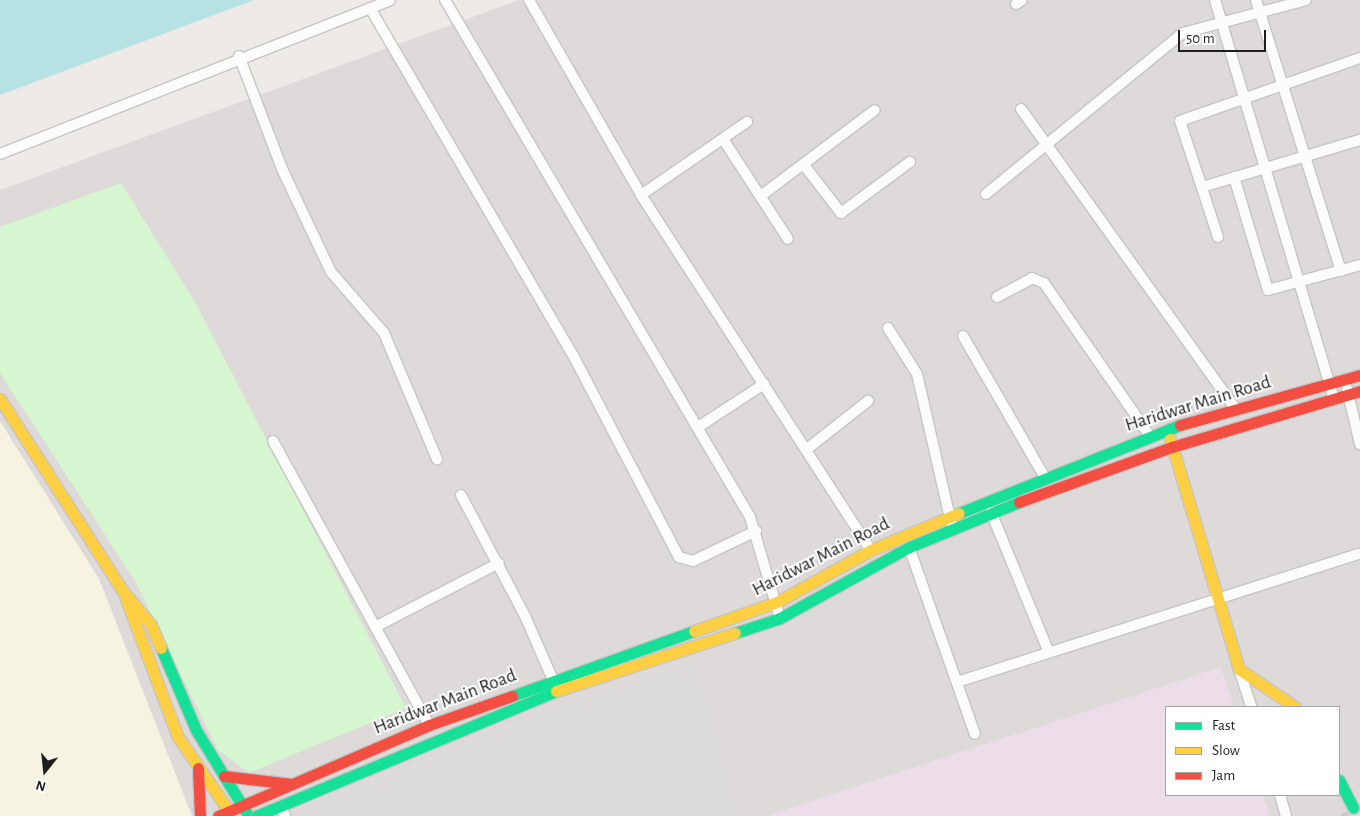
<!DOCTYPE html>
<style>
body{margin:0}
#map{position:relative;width:1360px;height:816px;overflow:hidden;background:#eeeae7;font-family:"Alegreya Sans",sans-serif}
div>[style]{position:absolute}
.residential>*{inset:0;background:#dddad9}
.industrial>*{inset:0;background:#ecdee9}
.education>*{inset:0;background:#f7f3e2}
.park>*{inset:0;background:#d5f6cf}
.parking>*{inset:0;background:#dedcdb}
.water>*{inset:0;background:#b7e2e4}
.roads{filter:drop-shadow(1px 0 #c6c5c3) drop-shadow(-1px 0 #c6c5c3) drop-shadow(0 1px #c6c5c3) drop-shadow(0 -1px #c6c5c3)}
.street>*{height:10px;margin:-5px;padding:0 5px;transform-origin:5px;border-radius:5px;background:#fcfcfb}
.fast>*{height:11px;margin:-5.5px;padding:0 5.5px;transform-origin:5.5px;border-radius:5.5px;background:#16e098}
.slow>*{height:11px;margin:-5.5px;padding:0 5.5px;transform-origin:5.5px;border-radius:5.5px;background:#ffcf43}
.jam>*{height:11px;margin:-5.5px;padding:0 5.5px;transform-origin:5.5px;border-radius:5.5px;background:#f24e42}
.rail>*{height:4px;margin-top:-2px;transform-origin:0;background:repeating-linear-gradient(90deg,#cbcbca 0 10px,transparent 0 20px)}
span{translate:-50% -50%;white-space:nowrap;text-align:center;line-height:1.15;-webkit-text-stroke:4px #fff;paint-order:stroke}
.street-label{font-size:19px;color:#1f1f1f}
.legend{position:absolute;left:1165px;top:706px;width:175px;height:90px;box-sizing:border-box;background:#fff;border:1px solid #a5a5a5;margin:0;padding:6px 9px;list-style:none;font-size:15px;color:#1f1f1f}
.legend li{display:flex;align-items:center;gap:10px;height:25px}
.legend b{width:25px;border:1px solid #a5a5a5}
.north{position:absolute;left:20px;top:746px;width:50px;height:50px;-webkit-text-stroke:4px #fff;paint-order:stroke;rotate:196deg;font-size:14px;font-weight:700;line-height:20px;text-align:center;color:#1f1f1f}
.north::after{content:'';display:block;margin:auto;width:18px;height:22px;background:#1f1f1f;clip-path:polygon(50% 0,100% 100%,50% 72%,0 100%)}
.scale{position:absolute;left:1178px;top:30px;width:88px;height:22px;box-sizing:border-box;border:2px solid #1f1f1f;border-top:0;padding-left:6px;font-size:15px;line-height:18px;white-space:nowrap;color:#1f1f1f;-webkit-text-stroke:4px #fff;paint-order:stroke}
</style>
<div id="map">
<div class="residential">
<i style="clip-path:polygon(evenodd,519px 0,1360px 0,1360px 816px,0 816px,0 190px,519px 0,1166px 707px,1339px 707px,1339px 795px,1166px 795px,1166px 707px)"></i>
</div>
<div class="industrial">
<i style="clip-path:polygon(1221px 667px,1234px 707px,1166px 707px,1166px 795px,1263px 795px,1270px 816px,766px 816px)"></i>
</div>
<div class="education">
<i style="clip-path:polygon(0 421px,99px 579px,192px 816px,0 816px)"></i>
</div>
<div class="park">
<i style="clip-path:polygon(121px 183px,195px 302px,406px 708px,249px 773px,218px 750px,135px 581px,0 373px,0 227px)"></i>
</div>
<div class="parking">
<i style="clip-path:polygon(692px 657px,737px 816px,299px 816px,294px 807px)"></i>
</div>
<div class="water">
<i style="clip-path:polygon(0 0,254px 0,0 95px)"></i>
</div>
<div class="roads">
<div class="street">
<i style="left:445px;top:0;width:600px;rotate:59.46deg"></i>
<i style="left:750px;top:517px;width:105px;rotate:73.5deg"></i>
<i style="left:529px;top:0;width:225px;rotate:60.1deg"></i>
<i style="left:641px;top:195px;width:423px;rotate:57.1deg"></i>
<i style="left:1215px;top:0;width:415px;rotate:73.4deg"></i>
<i style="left:1256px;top:0;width:284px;rotate:72.6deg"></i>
<i style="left:1016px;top:4px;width:7px;rotate:-34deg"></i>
<i style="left:370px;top:8px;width:406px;rotate:59.7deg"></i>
<i style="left:575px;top:359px;width:224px;rotate:62.3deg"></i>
<i style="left:679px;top:557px;width:15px;rotate:16deg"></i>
<i style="left:693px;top:561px;width:70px;rotate:-25.5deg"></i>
<i style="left:239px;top:56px;width:123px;rotate:69.1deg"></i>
<i style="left:283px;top:171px;width:112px;rotate:64.6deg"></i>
<i style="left:331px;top:272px;width:81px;rotate:49deg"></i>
<i style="left:384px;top:333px;width:137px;rotate:67.2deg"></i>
<i style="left:1021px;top:109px;width:368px;rotate:54.4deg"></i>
<i style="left:723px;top:139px;width:119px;rotate:57deg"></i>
<i style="left:0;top:154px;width:419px;rotate:-21.5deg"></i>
<i style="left:804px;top:165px;width:61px;rotate:52.4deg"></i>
<i style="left:841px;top:213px;width:86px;rotate:-36.5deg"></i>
<i style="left:1234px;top:177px;width:118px;rotate:73.3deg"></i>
<i style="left:1268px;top:290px;width:95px;rotate:-15.2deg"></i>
<i style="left:1202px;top:187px;width:165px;rotate:-16.6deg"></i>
<i style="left:986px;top:194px;width:254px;rotate:-39.3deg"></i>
<i style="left:1183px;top:33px;width:127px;rotate:-15deg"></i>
<i style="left:641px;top:195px;width:129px;rotate:-34.6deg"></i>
<i style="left:762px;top:195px;width:141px;rotate:-37deg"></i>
<i style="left:1218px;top:237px;width:122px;rotate:-108.1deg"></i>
<i style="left:1180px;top:121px;width:191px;rotate:-19.3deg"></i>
<i style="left:997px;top:297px;width:40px;rotate:-28deg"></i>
<i style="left:1032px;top:278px;width:13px;rotate:23deg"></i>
<i style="left:1044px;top:283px;width:186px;rotate:55.3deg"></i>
<i style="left:888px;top:328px;width:54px;rotate:57.8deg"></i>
<i style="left:917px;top:374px;width:152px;rotate:77.1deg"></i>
<i style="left:963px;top:336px;width:162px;rotate:59.9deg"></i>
<i style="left:1347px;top:389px;width:57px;rotate:76.7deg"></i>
<i style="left:698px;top:427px;width:79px;rotate:-33.1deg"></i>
<i style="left:273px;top:441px;width:324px;rotate:61.2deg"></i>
<i style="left:807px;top:449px;width:78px;rotate:-38.2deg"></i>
<i style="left:461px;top:495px;width:137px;rotate:62.1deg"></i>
<i style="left:525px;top:616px;width:77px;rotate:66.4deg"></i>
<i style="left:991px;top:512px;width:149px;rotate:67.6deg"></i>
<i style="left:909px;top:547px;width:198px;rotate:70.6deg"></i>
<i style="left:377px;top:626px;width:137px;rotate:-27.3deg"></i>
<i style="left:1239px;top:669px;width:40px;rotate:72deg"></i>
<i style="left:957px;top:682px;width:423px;rotate:-17.7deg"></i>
<i style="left:1280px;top:795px;width:22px;rotate:74deg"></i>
<i style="left:280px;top:806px;width:11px;rotate:63deg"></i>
</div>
<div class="fast">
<i style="left:959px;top:513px;width:238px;rotate:-21.7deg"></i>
<i style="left:735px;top:633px;width:47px;rotate:-18.4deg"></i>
<i style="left:780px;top:618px;width:147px;rotate:-28.8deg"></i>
<i style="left:909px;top:547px;width:119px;rotate:-22.2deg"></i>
<i style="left:161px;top:648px;width:89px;rotate:66.9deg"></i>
<i style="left:196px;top:730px;width:96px;rotate:58.6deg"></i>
<i style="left:512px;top:696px;width:193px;rotate:-19.7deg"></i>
<i style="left:1339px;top:780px;width:31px;rotate:63deg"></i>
<i style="left:256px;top:816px;width:325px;rotate:-22.6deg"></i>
</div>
<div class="slow">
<i style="left:0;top:399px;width:228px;rotate:57.4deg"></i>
<i style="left:123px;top:591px;width:44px;rotate:50.5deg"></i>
<i style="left:151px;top:625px;width:25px;rotate:67deg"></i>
<i style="left:1170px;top:439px;width:240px;rotate:73.3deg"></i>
<i style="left:1239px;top:669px;width:68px;rotate:34.2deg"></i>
<i style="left:126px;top:599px;width:147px;rotate:69.4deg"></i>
<i style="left:178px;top:737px;width:96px;rotate:55.6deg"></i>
<i style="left:694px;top:631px;width:88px;rotate:-19.3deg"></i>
<i style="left:777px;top:602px;width:107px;rotate:-29deg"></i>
<i style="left:871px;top:550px;width:95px;rotate:-22.8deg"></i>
<i style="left:556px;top:691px;width:188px;rotate:-18deg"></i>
</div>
<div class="jam">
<i style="left:1180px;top:425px;width:187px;rotate:-15.5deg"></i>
<i style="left:1019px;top:502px;width:163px;rotate:-19.8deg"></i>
<i style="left:1172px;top:447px;width:196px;rotate:-16.6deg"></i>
<i style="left:198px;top:768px;width:48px;rotate:87.6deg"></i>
<i style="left:224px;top:776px;width:68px;rotate:6.7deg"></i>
<i style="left:218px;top:816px;width:230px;rotate:-23.3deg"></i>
<i style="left:429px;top:725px;width:88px;rotate:-19.3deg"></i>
</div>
</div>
<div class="rail">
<i style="left:1341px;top:816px;width:20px;rotate:-18deg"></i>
</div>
<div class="street-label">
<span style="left:1198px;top:404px;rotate:-17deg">Haridwar Main Road</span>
<span style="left:821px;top:557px;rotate:-27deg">Haridwar Main Road</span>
<span style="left:445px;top:702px;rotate:-21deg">Haridwar Main Road</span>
</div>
<ul class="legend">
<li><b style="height:6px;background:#16e098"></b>Fast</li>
<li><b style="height:6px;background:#ffcf43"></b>Slow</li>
<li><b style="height:6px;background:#f24e42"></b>Jam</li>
</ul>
<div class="north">N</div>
<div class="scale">50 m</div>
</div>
